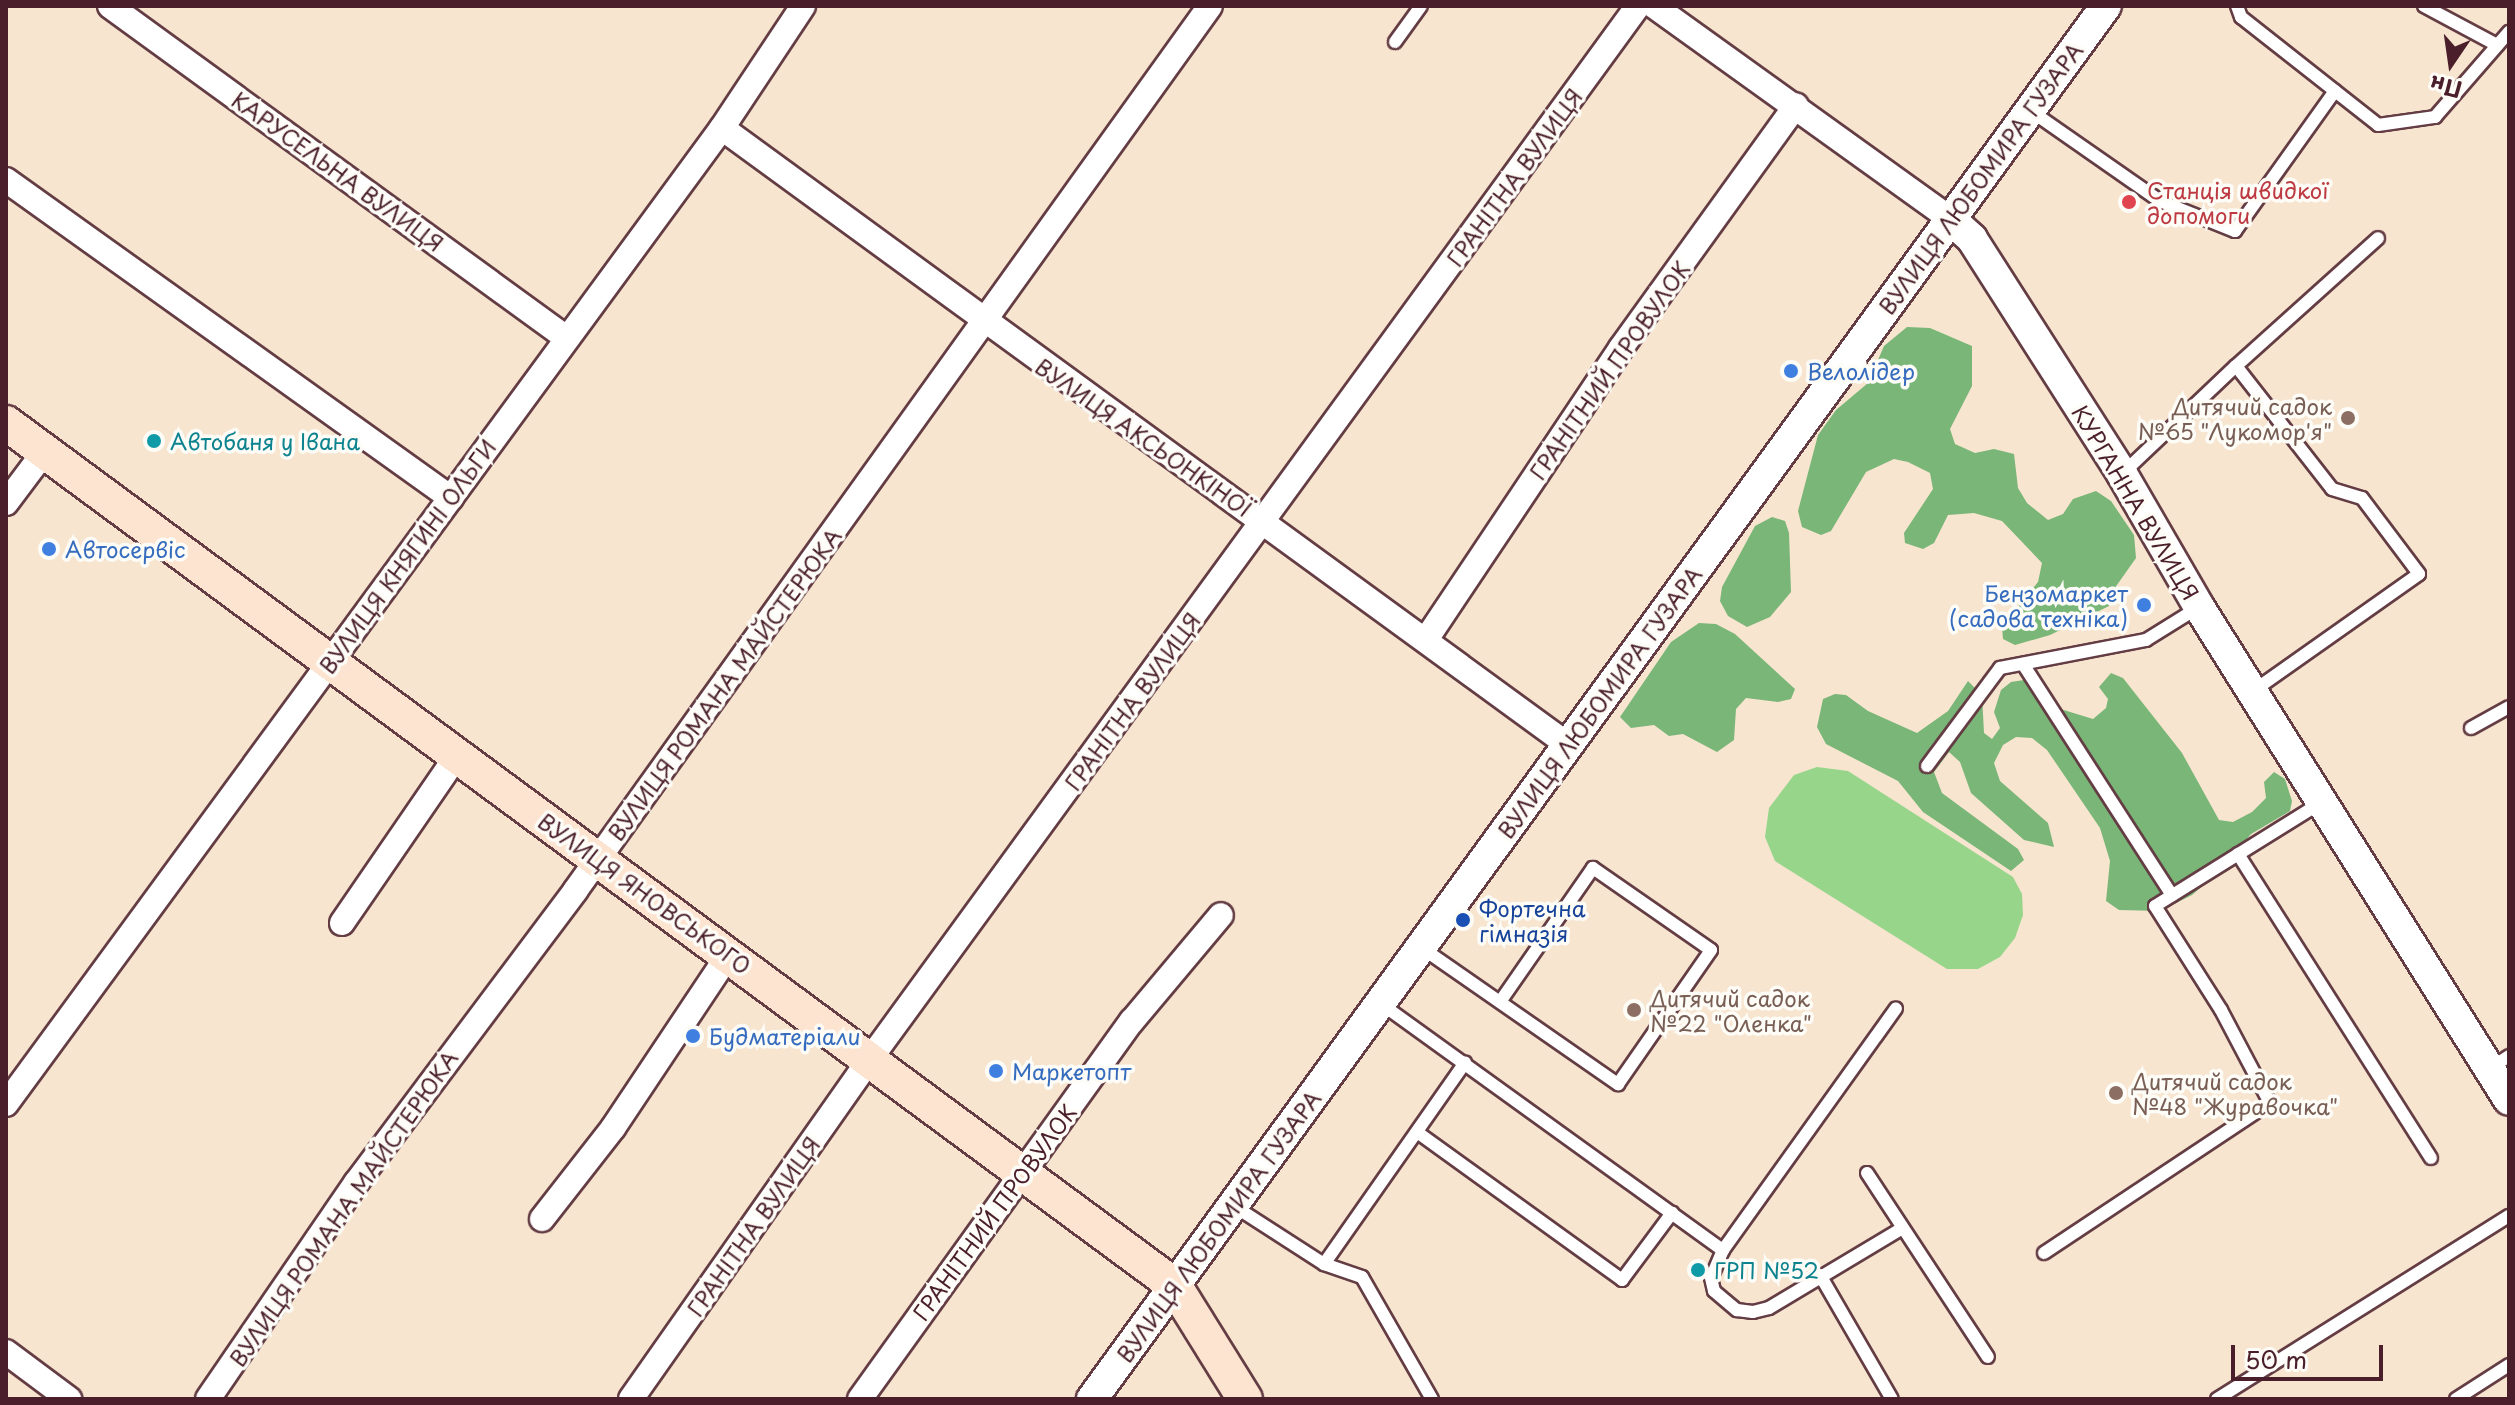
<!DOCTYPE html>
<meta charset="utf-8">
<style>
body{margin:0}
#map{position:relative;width:2515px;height:1405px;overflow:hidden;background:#f7e5d0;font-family:"Playpen Sans",sans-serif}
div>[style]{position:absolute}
.green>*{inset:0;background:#97d58b}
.forest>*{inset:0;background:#79b677}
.roads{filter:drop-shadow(2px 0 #643d44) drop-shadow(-2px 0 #643d44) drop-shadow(0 2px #643d44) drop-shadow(0 -2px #643d44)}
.service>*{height:12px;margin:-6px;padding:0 6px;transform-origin:6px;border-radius:6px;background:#fff}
.minor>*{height:24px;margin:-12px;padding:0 12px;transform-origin:12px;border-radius:12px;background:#fff}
.tertiary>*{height:30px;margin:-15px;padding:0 15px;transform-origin:15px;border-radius:15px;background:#fff}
.secondary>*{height:34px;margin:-17px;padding:0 17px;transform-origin:17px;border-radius:17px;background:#fde4d0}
.dots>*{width:22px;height:22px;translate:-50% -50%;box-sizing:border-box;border:4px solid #fdfcf7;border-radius:50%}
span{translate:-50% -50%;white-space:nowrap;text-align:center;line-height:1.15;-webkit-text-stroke:7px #fdfcf7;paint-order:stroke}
.street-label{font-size:22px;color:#4a1f2b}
.health-label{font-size:22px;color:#be3a42}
.left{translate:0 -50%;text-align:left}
.shop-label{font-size:22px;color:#366cbe}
.right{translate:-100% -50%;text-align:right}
.education-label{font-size:22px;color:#785e54}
.culture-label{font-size:22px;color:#0d838f}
.transit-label{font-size:22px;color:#164399}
.frame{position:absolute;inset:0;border:8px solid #4a1f2b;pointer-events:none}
.north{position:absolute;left:2411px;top:24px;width:80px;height:80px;-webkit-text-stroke:6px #fdfcf7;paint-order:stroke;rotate:193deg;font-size:22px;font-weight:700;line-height:32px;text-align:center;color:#4a1f2b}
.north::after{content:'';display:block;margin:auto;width:28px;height:36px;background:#4a1f2b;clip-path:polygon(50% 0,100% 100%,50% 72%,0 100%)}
.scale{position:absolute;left:2231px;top:1345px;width:152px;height:36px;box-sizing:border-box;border:4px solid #4a1f2b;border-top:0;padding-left:10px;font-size:24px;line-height:28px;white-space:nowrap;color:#4a1f2b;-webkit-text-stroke:6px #fdfcf7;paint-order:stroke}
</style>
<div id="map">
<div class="green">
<i style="clip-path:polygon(1817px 767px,1848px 771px,2013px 877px,2022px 894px,2023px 915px,2015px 938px,2000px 957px,1978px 969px,1947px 969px,1775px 861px,1765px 837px,1769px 808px,1794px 775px)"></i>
</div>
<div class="forest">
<i style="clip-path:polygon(1907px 327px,1930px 328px,1972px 346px,1972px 386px,1950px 429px,1955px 444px,1975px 453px,1994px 449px,2014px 454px,2018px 488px,2027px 503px,2048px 520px,2063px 514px,2073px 499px,2096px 491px,2111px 501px,2134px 535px,2136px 558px,2112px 592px,2109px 606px,2050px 635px,2015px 645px,2003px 639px,2002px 627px,2038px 582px,2042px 563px,2002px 521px,1974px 513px,1948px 515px,1934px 543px,1923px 549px,1905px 543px,1904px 533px,1933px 489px,1930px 473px,1908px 462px,1894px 459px,1866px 472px,1831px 531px,1821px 535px,1802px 527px,1798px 511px,1818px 435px,1836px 410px,1868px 383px,1884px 346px)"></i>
<i style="clip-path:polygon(1772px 517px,1785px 521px,1789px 533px,1791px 592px,1770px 617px,1747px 627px,1728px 616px,1720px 601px,1722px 587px,1755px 526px)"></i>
<i style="clip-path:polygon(1699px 623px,1716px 624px,1735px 634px,1795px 689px,1791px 699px,1778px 702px,1746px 698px,1736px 709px,1734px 740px,1717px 752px,1683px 734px,1669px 736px,1654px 725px,1631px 728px,1620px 717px,1671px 642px)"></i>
<i style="clip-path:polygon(2111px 673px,2123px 678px,2182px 753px,2219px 820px,2233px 822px,2252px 812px,2266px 798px,2264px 782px,2274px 772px,2285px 779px,2292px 801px,2290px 811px,2251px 834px,2222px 869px,2192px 895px,2160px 911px,2119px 910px,2106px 901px,2110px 861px,2100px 828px,2047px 750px,2032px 738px,2016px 737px,2003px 745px,1994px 763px,2000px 781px,2048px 823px,2054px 847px,2024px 840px,1971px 793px,1960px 762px,1949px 752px,1934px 772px,1942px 793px,2018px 849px,2024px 860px,2011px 871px,1923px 812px,1898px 781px,1826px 744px,1817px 727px,1823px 699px,1835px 694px,1846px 695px,1868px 711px,1917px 733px,1948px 711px,1968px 681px,1982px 695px,1984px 733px,1992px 739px,2000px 728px,1994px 712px,2001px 690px,2011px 682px,2024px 680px,2040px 688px,2054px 707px,2093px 719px,2106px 708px,2108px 699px,2099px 687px)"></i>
</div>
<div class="roads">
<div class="service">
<i style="left:2237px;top:6px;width:12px;rotate:70deg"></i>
<i style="left:2241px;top:17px;width:174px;rotate:38.2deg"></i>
<i style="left:2378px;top:125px;width:58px;rotate:-8deg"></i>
<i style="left:2435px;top:117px;width:113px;rotate:-49deg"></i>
<i style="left:2424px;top:6px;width:83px;rotate:28.1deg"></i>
<i style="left:1395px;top:42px;width:44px;rotate:-54.2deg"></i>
<i style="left:2031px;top:111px;width:157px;rotate:34.9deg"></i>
<i style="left:2160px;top:201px;width:81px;rotate:21.8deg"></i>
<i style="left:2235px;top:231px;width:172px;rotate:-54.5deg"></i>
<i style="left:2236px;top:366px;width:191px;rotate:-42deg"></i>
<i style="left:2122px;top:474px;width:157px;rotate:-43.5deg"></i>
<i style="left:2236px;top:366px;width:156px;rotate:52deg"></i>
<i style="left:2332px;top:489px;width:31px;rotate:17deg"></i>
<i style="left:2362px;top:498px;width:95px;rotate:53.1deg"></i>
<i style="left:2419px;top:574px;width:204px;rotate:144.8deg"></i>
<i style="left:2023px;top:664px;width:275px;rotate:57.2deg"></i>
<i style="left:2471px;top:728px;width:43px;rotate:-28.9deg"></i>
<i style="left:1927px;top:766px;width:122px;rotate:-53.3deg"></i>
<i style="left:2000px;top:668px;width:149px;rotate:-10.9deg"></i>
<i style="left:2146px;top:640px;width:62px;rotate:-31.9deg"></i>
<i style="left:2238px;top:854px;width:360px;rotate:57.6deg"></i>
<i style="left:1422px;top:948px;width:239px;rotate:34.8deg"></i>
<i style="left:1618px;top:1084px;width:163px;rotate:-55.2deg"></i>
<i style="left:1711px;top:950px;width:144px;rotate:-145.2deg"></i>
<i style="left:1593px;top:868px;width:163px;rotate:124.8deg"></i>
<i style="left:1380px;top:1003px;width:423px;rotate:35.8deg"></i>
<i style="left:1723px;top:1250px;width:297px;rotate:-54.4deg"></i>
<i style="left:2489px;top:1069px;width:24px;rotate:-33deg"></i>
<i style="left:1417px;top:1132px;width:253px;rotate:35.8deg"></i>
<i style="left:1622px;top:1280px;width:84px;rotate:-53.3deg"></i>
<i style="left:1867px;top:1173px;width:220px;rotate:56.7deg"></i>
<i style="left:1234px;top:1206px;width:107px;rotate:32.8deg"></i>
<i style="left:1324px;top:1264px;width:246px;rotate:-55deg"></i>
<i style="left:1723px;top:1250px;width:30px;rotate:113deg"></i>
<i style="left:1711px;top:1278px;width:13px;rotate:77deg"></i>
<i style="left:1714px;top:1291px;width:30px;rotate:40deg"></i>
<i style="left:1737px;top:1310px;width:16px;rotate:7deg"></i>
<i style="left:1753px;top:1312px;width:16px;rotate:-14deg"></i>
<i style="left:1769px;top:1308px;width:154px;rotate:-30.9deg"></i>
<i style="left:2044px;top:1253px;width:271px;rotate:-33.6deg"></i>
<i style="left:2270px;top:1103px;width:105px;rotate:-117.8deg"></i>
<i style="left:2221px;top:1010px;width:123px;rotate:-122.4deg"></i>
<i style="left:2155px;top:906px;width:197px;rotate:-31.9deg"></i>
<i style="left:1324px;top:1264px;width:40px;rotate:18.9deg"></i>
<i style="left:1362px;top:1277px;width:141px;rotate:60.2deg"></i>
<i style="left:1820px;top:1275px;width:143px;rotate:59.9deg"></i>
<i style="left:2217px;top:1399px;width:345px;rotate:-32.1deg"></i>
<i style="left:2456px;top:1399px;width:63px;rotate:-32.7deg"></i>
</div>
<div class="minor">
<i style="left:110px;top:6px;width:563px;rotate:36.03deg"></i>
<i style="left:1654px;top:6px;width:363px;rotate:35.7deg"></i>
<i style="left:722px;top:128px;width:1047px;rotate:36.1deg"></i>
<i style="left:6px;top:180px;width:547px;rotate:35.55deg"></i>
<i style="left:6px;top:503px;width:65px;rotate:-53.1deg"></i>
<i style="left:1427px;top:638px;width:349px;rotate:-56.2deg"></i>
<i style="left:1621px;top:348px;width:299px;rotate:-54.2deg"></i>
<i style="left:342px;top:923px;width:205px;rotate:-55.5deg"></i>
<i style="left:6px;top:1104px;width:1210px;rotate:-53.74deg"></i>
<i style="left:722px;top:128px;width:146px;rotate:-56.4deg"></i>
<i style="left:542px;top:1219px;width:115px;rotate:-52deg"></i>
<i style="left:613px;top:1128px;width:209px;rotate:-56.3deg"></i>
<i style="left:6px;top:1352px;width:79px;rotate:36.7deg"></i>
<i style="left:208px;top:1399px;width:262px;rotate:-55.6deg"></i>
<i style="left:356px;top:1183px;width:365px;rotate:-53.1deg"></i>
<i style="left:575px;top:891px;width:1089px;rotate:-54.34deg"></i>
<i style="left:631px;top:1399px;width:416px;rotate:-54.9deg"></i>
<i style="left:870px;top:1059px;width:1303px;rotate:-53.9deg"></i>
<i style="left:860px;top:1399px;width:466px;rotate:-54.3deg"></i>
<i style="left:1132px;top:1021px;width:138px;rotate:-50deg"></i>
</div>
<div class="tertiary">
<i style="left:1949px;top:218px;width:31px;rotate:42deg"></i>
<i style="left:1972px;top:239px;width:279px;rotate:57.4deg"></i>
<i style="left:2122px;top:474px;width:154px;rotate:59.9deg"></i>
<i style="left:2199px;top:607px;width:582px;rotate:57.84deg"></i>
<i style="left:1092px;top:1399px;width:1723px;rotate:-53.95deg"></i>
</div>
<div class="secondary">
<i style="left:6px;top:423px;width:1452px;rotate:36.43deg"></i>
<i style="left:1174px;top:1285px;width:134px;rotate:58.1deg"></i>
</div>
</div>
<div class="dots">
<i style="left:2129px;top:202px;background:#e0444e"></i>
<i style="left:1791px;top:371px;background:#3f7fe0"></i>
<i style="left:2348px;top:418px;background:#8d6e63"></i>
<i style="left:154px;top:441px;background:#0f9aa8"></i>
<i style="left:49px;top:549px;background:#3f7fe0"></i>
<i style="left:2144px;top:605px;background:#3f7fe0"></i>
<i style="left:1463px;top:920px;background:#1a4fb4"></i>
<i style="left:1634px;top:1010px;background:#8d6e63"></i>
<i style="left:693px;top:1036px;background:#3f7fe0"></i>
<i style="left:996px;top:1071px;background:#3f7fe0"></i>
<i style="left:2116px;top:1093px;background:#8d6e63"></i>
<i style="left:1698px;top:1270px;background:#0f9aa8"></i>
</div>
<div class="street-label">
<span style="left:338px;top:171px;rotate:36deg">КАРУСЕЛЬНА ВУЛИЦЯ</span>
<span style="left:1514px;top:177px;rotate:-54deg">ГРАНІТНА ВУЛИЦЯ</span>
<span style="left:1980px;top:178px;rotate:-54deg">ВУЛИЦЯ ЛЮБОМИРА ГУЗАРА</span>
<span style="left:1609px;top:370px;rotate:-55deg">ГРАНІТНИЙ ПРОВУЛОК</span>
<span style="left:1144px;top:437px;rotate:35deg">ВУЛИЦЯ АКСЬОНКІНОЇ</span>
<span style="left:2136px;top:502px;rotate:59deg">КУРГАННА ВУЛИЦЯ</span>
<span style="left:407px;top:556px;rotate:-54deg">ВУЛИЦЯ КНЯГИНІ ОЛЬГИ</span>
<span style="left:724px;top:684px;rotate:-54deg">ВУЛИЦЯ РОМАНА МАЙСТЕРЮКА</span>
<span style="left:1132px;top:701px;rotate:-54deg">ГРАНІТНА ВУЛИЦЯ</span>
<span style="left:1599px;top:702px;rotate:-54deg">ВУЛИЦЯ ЛЮБОМИРА ГУЗАРА</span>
<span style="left:645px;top:893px;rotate:36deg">ВУЛИЦЯ ЯНОВСЬКОГО</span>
<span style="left:343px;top:1208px;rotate:-55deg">ВУЛИЦЯ РОМАНА МАЙСТЕРЮКА</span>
<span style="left:994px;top:1212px;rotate:-54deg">ГРАНІТНИЙ ПРОВУЛОК</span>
<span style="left:753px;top:1226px;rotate:-55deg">ГРАНІТНА ВУЛИЦЯ</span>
<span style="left:1218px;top:1226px;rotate:-54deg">ВУЛИЦЯ ЛЮБОМИРА ГУЗАРА</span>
</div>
<div class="health-label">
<span class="left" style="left:2147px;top:202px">Станція швидкої<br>допомоги</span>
</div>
<div class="shop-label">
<span class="left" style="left:1807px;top:371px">Велолідер</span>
<span class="left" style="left:65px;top:549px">Автосервіс</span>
<span class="right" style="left:2128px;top:605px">Бензомаркет<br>(садова техніка)</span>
<span class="left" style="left:709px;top:1036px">Будматеріали</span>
<span class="left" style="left:1012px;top:1071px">Маркетопт</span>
</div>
<div class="education-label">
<span class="right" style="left:2332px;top:418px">Дитячий садок<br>№65 "Лукомор'я"</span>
<span class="left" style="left:1650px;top:1010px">Дитячий садок<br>№22 "Оленка"</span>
<span class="left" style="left:2132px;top:1093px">Дитячий садок<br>№48 "Журавочка"</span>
</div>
<div class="culture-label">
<span class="left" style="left:170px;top:441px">Автобаня у Івана</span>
<span class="left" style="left:1714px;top:1270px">ГРП №52</span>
</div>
<div class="transit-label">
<span class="left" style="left:1479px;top:920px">Фортечна<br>гімназія</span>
</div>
<div class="frame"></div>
<div class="north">Пн</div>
<div class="scale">50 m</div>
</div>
